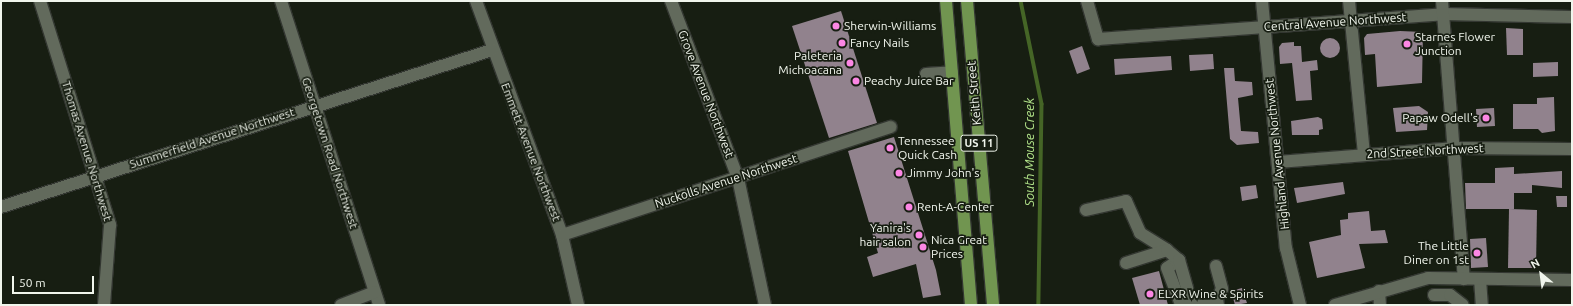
<!DOCTYPE html>
<style>
body{margin:0}
#map{position:relative;width:1573px;height:306px;overflow:hidden;background:#171e12;font-family:Ubuntu,sans-serif}
div>[style]{position:absolute}
.stream>*{height:3.5px;margin:-1.75px;padding:0 1.75px;transform-origin:1.75px;border-radius:1.75px;background:#456526}
.building>*{inset:0;background:#91828d}
.round{border-radius:50%}
.roads{filter:drop-shadow(1px 0 #333731) drop-shadow(-1px 0 #333731) drop-shadow(0 1px #333731) drop-shadow(0 -1px #333731)}
.minor>*{height:12px;margin:-6px;padding:0 6px;transform-origin:6px;border-radius:6px;background:#626a5c}
.major>*{height:12px;margin:-6px;padding:0 6px;transform-origin:6px;border-radius:6px;background:#719550}
.dots>*{width:11px;height:11px;translate:-50% -50%;box-sizing:border-box;border:2px solid #171e12;border-radius:50%}
span{translate:-50% -50%;white-space:nowrap;text-align:center;line-height:1.15;-webkit-text-stroke:3.5px #171e12;paint-order:stroke}
.shield-label span{padding:1px 3px;background:#171e12;border:1px solid;border-radius:3px;-webkit-text-stroke-width:0}
.shield-label{font-size:11px;color:#f0f5ec;font-weight:700}
.street-label{font-size:12px;color:#f0f5ec}
.poi-label{font-size:12px;color:#f0f5ec}
.left{translate:0 -50%;text-align:left}
.right{translate:-100% -50%;text-align:right}
.water-label{font-size:13px;color:#b0e188;font-style:italic}
.frame{position:absolute;inset:0;border:2px solid #f0f5ec;pointer-events:none}
.north{position:absolute;left:1521px;top:254px;width:40px;height:40px;-webkit-text-stroke:3px #171e12;paint-order:stroke;rotate:331deg;font-size:11px;font-weight:700;line-height:16px;text-align:center;color:#f0f5ec}
.north::after{content:'';display:block;margin:auto;width:14px;height:18px;background:#f0f5ec;clip-path:polygon(50% 0,100% 100%,50% 72%,0 100%)}
.scale{position:absolute;left:12px;top:276px;width:82px;height:18px;box-sizing:border-box;border:2px solid #f0f5ec;border-top:0;padding-left:5px;font-size:12px;line-height:14px;white-space:nowrap;color:#f0f5ec;-webkit-text-stroke:3px #171e12;paint-order:stroke}
</style>
<div id="map">
<div class="stream">
<i style="left:1021px;top:1px;width:105px;rotate:78.5deg"></i>
<i style="left:1042px;top:104px;width:201px;rotate:90.9deg"></i>
</div>
<div class="building">
<i style="clip-path:polygon(841px 11px,877px 123px,829px 138px,792px 26px)"></i>
<i style="clip-path:polygon(1506px 28px,1523px 29px,1523px 55px,1507px 55px)"></i>
<i style="clip-path:polygon(1400px 31px,1423px 32px,1422px 83px,1377px 87px,1375px 54px,1365px 55px,1364px 38px,1367px 34px)"></i>
<i class="round" style="left:1320px;top:38px;width:20px;height:20px"></i>
<i style="clip-path:polygon(1294px 42px,1294px 46px,1301px 46px,1302px 62px,1317px 60px,1318px 70px,1310px 71px,1312px 100px,1296px 101px,1292px 63px,1280px 64px,1279px 47px,1282px 43px)"></i>
<i style="clip-path:polygon(1082px 46px,1090px 69px,1077px 74px,1069px 51px)"></i>
<i style="clip-path:polygon(1213px 54px,1214px 69px,1190px 71px,1189px 55px)"></i>
<i style="clip-path:polygon(1171px 56px,1172px 70px,1115px 75px,1114px 59px)"></i>
<i style="clip-path:polygon(1558px 62px,1558px 76px,1533px 77px,1533px 63px)"></i>
<i style="clip-path:polygon(1224px 68px,1234px 68px,1235px 81px,1252px 82px,1253px 95px,1238px 98px,1241px 131px,1258px 132px,1259px 143px,1237px 145px,1230px 139px)"></i>
<i style="clip-path:polygon(1554px 97px,1555px 131px,1542px 133px,1538px 129px,1513px 129px,1513px 104px,1537px 104px,1537px 98px)"></i>
<i style="clip-path:polygon(1419px 106px,1428px 112px,1427px 130px,1396px 132px,1393px 108px)"></i>
<i style="clip-path:polygon(1494px 108px,1495px 126px,1477px 127px,1476px 109px)"></i>
<i style="clip-path:polygon(1318px 117px,1322px 119px,1323px 129px,1319px 130px,1319px 135px,1292px 135px,1291px 121px)"></i>
<i style="clip-path:polygon(894px 137px,936px 270px,941px 295px,923px 298px,916px 264px,873px 277px,867px 257px,878px 253px,848px 151px)"></i>
<i style="clip-path:polygon(1514px 167px,1514px 174px,1562px 171px,1562px 188px,1532px 185px,1532px 193px,1514px 193px,1514px 209px,1466px 209px,1465px 183px,1495px 183px,1495px 168px)"></i>
<i style="clip-path:polygon(1343px 182px,1345px 194px,1297px 203px,1294px 188px)"></i>
<i style="clip-path:polygon(1256px 185px,1258px 198px,1242px 201px,1240px 187px)"></i>
<i style="clip-path:polygon(1556px 196px,1567px 196px,1567px 207px,1557px 207px)"></i>
<i style="clip-path:polygon(1509px 209px,1537px 210px,1536px 268px,1508px 268px)"></i>
<i style="clip-path:polygon(1369px 211px,1371px 231px,1385px 230px,1388px 243px,1359px 244px,1365px 268px,1317px 278px,1309px 242px,1341px 235px,1340px 220px,1348px 219px,1348px 213px)"></i>
<i style="clip-path:polygon(1486px 238px,1488px 267px,1471px 268px,1470px 239px)"></i>
<i style="clip-path:polygon(1159px 271px,1168px 305px,1140px 305px,1132px 278px)"></i>
<i style="clip-path:polygon(1242px 288px,1247px 303px,1235px 305px,1231px 291px)"></i>
</div>
<div class="roads">
<div class="minor">
<i style="left:40px;top:1px;width:235px;rotate:72.6deg"></i>
<i style="left:110px;top:225px;width:80px;rotate:94.3deg"></i>
<i style="left:281px;top:1px;width:319px;rotate:72.1deg"></i>
<i style="left:476px;top:1px;width:249px;rotate:69.8deg"></i>
<i style="left:562px;top:235px;width:72px;rotate:77.1deg"></i>
<i style="left:671px;top:1px;width:189px;rotate:69.3deg"></i>
<i style="left:738px;top:178px;width:130px;rotate:78deg"></i>
<i style="left:1087px;top:1px;width:40px;rotate:74deg"></i>
<i style="left:1098px;top:39px;width:346px;rotate:-4.1deg"></i>
<i style="left:1443px;top:14px;width:129px;rotate:1.3deg"></i>
<i style="left:1262px;top:1px;width:248px;rotate:84.5deg"></i>
<i style="left:1286px;top:248px;width:59px;rotate:76.2deg"></i>
<i style="left:1349px;top:1px;width:154px;rotate:84.4deg"></i>
<i style="left:1442px;top:1px;width:279px;rotate:85.5deg"></i>
<i style="left:926px;top:74px;width:26px;rotate:-4deg"></i>
<i style="left:1278px;top:162px;width:178px;rotate:-4.5deg"></i>
<i style="left:1455px;top:148px;width:117px;rotate:0.5deg"></i>
<i style="left:1px;top:207px;width:515px;rotate:-17.73deg"></i>
<i style="left:1086px;top:210px;width:41px;rotate:-12.7deg"></i>
<i style="left:1126px;top:201px;width:35px;rotate:66deg"></i>
<i style="left:1140px;top:233px;width:32px;rotate:32deg"></i>
<i style="left:562px;top:235px;width:346px;rotate:-18.2deg"></i>
<i style="left:1179px;top:260px;width:14px;rotate:146deg"></i>
<i style="left:1167px;top:268px;width:40px;rotate:69deg"></i>
<i style="left:1126px;top:263px;width:43px;rotate:-17.6deg"></i>
<i style="left:1167px;top:250px;width:16px;rotate:40deg"></i>
<i style="left:1179px;top:260px;width:47px;rotate:73.9deg"></i>
<i style="left:1216px;top:266px;width:24px;rotate:75deg"></i>
<i style="left:1222px;top:289px;width:11px;rotate:117deg"></i>
<i style="left:1480px;top:279px;width:26px;rotate:86deg"></i>
<i style="left:1379px;top:291px;width:14px;rotate:86deg"></i>
<i style="left:1434px;top:295px;width:16px"></i>
<i style="left:1450px;top:295px;width:16px;rotate:38deg"></i>
<i style="left:341px;top:305px;width:36px;rotate:-21deg"></i>
<i style="left:1197px;top:305px;width:21px;rotate:-17deg"></i>
<i style="left:1217px;top:299px;width:6px;rotate:81deg"></i>
<i style="left:1335px;top:305px;width:97px;rotate:-16.2deg"></i>
<i style="left:1428px;top:278px;width:144px;rotate:0.8deg"></i>
</div>
<div class="major">
<i style="left:946px;top:1px;width:305px;rotate:85.3deg"></i>
<i style="left:967px;top:1px;width:305px;rotate:85.1deg"></i>
</div>
</div>
<div class="dots">
<i style="left:836px;top:26px;background:#fc86e4"></i>
<i style="left:842px;top:43px;background:#fc86e4"></i>
<i style="left:1407px;top:44px;background:#fc86e4"></i>
<i style="left:850px;top:63px;background:#fc86e4"></i>
<i style="left:856px;top:81px;background:#fc86e4"></i>
<i style="left:1486px;top:118px;background:#fc86e4"></i>
<i style="left:890px;top:148px;background:#fc86e4"></i>
<i style="left:899px;top:173px;background:#fc86e4"></i>
<i style="left:909px;top:207px;background:#fc86e4"></i>
<i style="left:919px;top:235px;background:#fc86e4"></i>
<i style="left:923px;top:247px;background:#fc86e4"></i>
<i style="left:1477px;top:253px;background:#fc86e4"></i>
<i style="left:1150px;top:294px;background:#fc86e4"></i>
</div>
<div class="shield-label">
<span style="left:979px;top:143px">US 11</span>
</div>
<div class="street-label">
<span style="left:1335px;top:22px;rotate:-4deg">Central Avenue Northwest</span>
<span style="left:974px;top:93px;rotate:-95deg">Keith Street</span>
<span style="left:706px;top:94px;rotate:69deg">Grove Avenue Northwest</span>
<span style="left:212px;top:138px;rotate:-18deg">Summerfield Avenue Northwest</span>
<span style="left:87px;top:151px;rotate:73deg">Thomas Avenue Northwest</span>
<span style="left:1425px;top:151px;rotate:-3deg">2nd Street Northwest</span>
<span style="left:531px;top:152px;rotate:69deg">Emmett Avenue Northwest</span>
<span style="left:330px;top:153px;rotate:72deg">Georgetown Road Northwest</span>
<span style="left:1277px;top:154px;rotate:-96deg">Highland Avenue Northwest</span>
<span style="left:726px;top:181px;rotate:-18deg">Nuckolls Avenue Northwest</span>
</div>
<div class="poi-label">
<span class="left" style="left:844px;top:26px">Sherwin-Williams</span>
<span class="left" style="left:1415px;top:44px">Starnes Flower<br>Junction</span>
<span class="left" style="left:850px;top:43px">Fancy Nails</span>
<span class="right" style="left:842px;top:63px">Paleteria<br>Michoacana</span>
<span class="left" style="left:864px;top:81px">Peachy Juice Bar</span>
<span class="right" style="left:1478px;top:118px">Papaw Odell's</span>
<span class="left" style="left:898px;top:148px">Tennessee<br>Quick Cash</span>
<span class="left" style="left:907px;top:173px">Jimmy John's</span>
<span class="left" style="left:917px;top:207px">Rent-A-Center</span>
<span class="right" style="left:911px;top:235px">Yanira's<br>hair salon</span>
<span class="left" style="left:931px;top:247px">Nica Great<br>Prices</span>
<span class="right" style="left:1469px;top:253px">The Little<br>Diner on 1st</span>
<span class="left" style="left:1158px;top:294px">ELXR Wine &amp; Spirits</span>
</div>
<div class="water-label">
<span style="left:1029px;top:152px;rotate:-90deg">South Mouse Creek</span>
</div>
<div class="frame"></div>
<div class="north">N</div>
<div class="scale">50 m</div>
</div>
